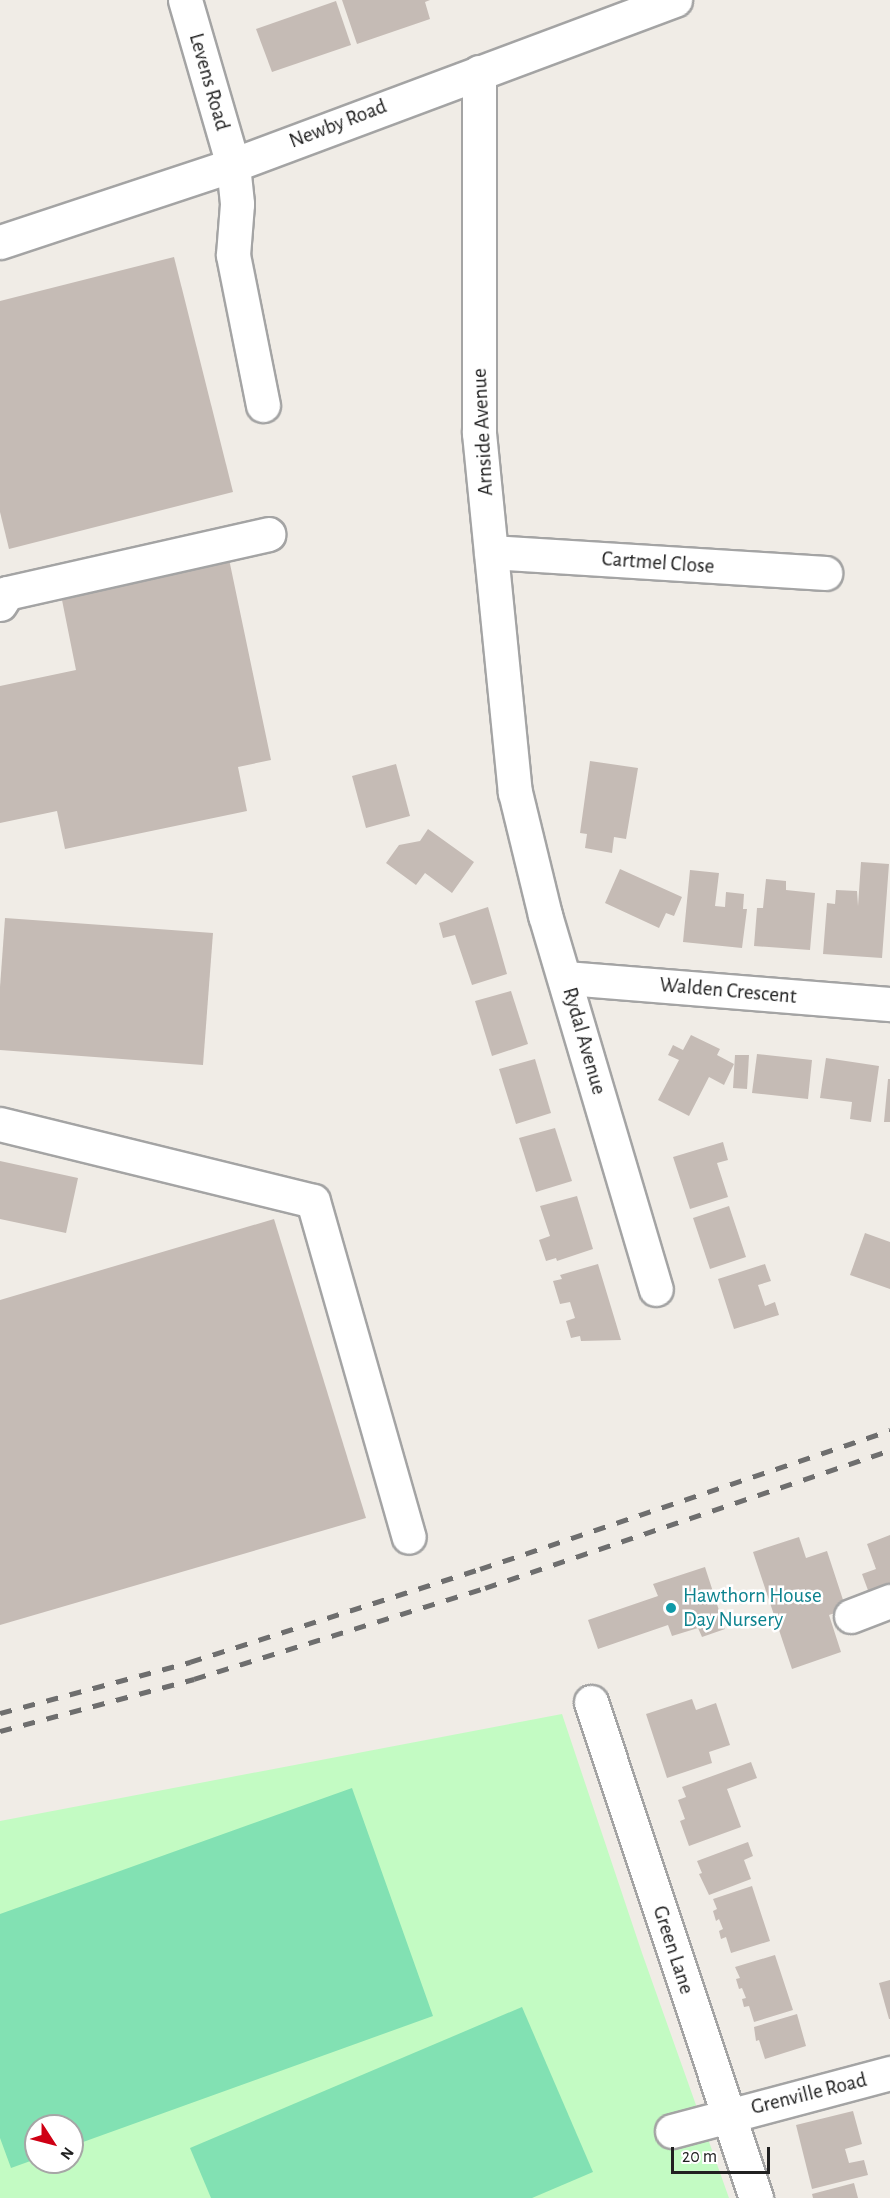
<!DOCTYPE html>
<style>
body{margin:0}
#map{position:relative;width:890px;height:2198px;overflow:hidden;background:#f0ece6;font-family:"Alegreya Sans",sans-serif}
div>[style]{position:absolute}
.park>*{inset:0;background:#c3fbc3}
.pitch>*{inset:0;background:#82e1b3}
.building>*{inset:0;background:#c5bbb5}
.roads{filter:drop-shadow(2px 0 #a4a4a4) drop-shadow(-2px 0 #a4a4a4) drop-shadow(0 2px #a4a4a4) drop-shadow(0 -2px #a4a4a4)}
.minor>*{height:33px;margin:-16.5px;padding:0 16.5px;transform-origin:16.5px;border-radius:16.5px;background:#fff}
.rail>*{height:4.5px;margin-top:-2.25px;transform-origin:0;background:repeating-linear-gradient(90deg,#6e6e6e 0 12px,transparent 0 24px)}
.dots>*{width:16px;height:16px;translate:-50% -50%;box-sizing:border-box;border:3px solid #fff;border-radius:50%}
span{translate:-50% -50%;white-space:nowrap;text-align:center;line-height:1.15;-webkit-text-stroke:5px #fff;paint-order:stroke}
.street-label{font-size:21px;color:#202020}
.culture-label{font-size:21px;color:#0d838f}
.left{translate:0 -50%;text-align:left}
.north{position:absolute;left:24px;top:2114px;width:60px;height:60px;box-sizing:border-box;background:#fff;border:2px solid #a6a6a6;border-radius:50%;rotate:126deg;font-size:16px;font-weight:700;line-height:24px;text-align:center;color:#202020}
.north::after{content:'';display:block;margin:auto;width:21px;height:27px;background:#cf0014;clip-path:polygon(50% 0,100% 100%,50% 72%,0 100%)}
.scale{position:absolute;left:671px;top:2147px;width:99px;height:27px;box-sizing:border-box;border:3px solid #202020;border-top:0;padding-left:8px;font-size:18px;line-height:21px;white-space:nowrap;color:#202020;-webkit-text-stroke:4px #fff;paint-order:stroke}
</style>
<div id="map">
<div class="park">
<i style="clip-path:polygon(evenodd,562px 1714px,642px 1953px,729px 2198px,0 2198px,0 1821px,562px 1714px,36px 2126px,72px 2126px,72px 2162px,36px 2162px,36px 2126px)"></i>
</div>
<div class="pitch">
<i style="clip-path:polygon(352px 1788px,433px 2016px,72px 2146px,72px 2126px,36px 2126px,36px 2159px,11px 2168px,0 2138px,0 1914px)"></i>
<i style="clip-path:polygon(522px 2007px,593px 2172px,532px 2198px,211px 2198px,190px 2148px)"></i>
</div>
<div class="building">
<i style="clip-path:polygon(342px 0,430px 0,425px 2px,430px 19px,357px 44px)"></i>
<i style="clip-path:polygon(336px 1px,351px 45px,272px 72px,256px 29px)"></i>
<i style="clip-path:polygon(174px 257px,233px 492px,9px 549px,0 512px,0 301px)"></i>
<i style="clip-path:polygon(229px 559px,271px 760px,238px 767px,247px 811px,65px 849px,57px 811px,0 823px,0 686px,76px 670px,61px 595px)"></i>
<i style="clip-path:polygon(590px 761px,638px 768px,626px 839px,614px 837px,612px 853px,585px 848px,587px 834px,580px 833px)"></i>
<i style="clip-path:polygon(396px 764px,410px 816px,366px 828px,352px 776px)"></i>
<i style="clip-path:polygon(428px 829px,474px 862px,452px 893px,425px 873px,416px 885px,386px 863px,399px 845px,420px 841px)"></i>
<i style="clip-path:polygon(861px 862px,889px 864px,882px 958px,823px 954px,827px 903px,835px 904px,836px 890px,857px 891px,858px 906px)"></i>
<i style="clip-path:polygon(620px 869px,682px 897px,674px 916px,666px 913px,659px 928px,605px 903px)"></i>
<i style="clip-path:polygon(690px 870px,719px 873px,715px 906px,725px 907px,726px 892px,744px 894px,743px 909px,747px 909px,742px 948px,683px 942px)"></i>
<i style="clip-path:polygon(766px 879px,786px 881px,786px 890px,815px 893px,810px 950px,754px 946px,757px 908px,763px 908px)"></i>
<i style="clip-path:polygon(488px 907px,507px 974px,472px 985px,455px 935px,443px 938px,439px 923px)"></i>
<i style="clip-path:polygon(5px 918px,213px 933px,203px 1065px,0 1050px,0 987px)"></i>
<i style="clip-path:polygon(511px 991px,528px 1044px,492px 1056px,475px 1001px)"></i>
<i style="clip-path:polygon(691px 1035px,720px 1049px,717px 1055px,734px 1064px,724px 1085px,709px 1077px,689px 1116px,658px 1100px,679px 1060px,668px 1055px,673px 1045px,683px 1050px)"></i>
<i style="clip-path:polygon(757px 1054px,812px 1060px,808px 1099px,752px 1093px)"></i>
<i style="clip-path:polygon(735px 1055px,749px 1055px,747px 1089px,733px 1088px)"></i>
<i style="clip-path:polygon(826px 1058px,879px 1066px,871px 1122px,850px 1119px,852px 1102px,820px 1098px)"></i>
<i style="clip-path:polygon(535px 1059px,551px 1113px,516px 1124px,499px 1069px)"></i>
<i style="clip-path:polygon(888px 1079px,890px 1079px,890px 1122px,884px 1122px)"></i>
<i style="clip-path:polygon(555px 1128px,572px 1181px,536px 1192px,519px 1138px)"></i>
<i style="clip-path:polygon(723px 1142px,728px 1160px,717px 1163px,728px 1197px,690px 1209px,673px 1157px)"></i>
<i style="clip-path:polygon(0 1161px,78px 1178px,66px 1233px,0 1219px)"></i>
<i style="clip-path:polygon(577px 1196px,593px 1249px,557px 1261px,556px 1258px,546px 1261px,539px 1240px,550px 1236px,540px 1206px)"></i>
<i style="clip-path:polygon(729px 1206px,746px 1257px,710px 1269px,693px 1218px)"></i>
<i style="clip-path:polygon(274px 1219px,366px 1518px,0 1625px,0 1300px)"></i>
<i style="clip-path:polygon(865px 1233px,890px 1242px,890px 1289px,850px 1275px)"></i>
<i style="clip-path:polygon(598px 1264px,621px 1340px,581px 1341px,580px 1336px,571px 1338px,566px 1321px,575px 1318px,570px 1302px,560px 1304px,553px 1281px,562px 1279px,560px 1275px)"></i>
<i style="clip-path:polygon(765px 1264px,771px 1281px,758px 1285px,765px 1306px,775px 1302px,779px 1315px,734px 1329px,718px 1279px)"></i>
<i style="clip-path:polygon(890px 1535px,890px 1586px,869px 1593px,862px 1574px,876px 1569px,867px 1544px)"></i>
<i style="clip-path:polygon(799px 1537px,806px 1558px,827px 1551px,846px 1609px,829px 1615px,841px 1652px,792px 1669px,753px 1552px)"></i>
<i style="clip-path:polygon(705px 1567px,725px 1629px,702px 1637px,698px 1628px,672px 1636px,668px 1625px,598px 1649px,588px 1620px,658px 1596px,653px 1584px)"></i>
<i style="clip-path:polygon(692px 1699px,696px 1710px,716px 1703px,730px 1745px,709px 1752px,712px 1763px,667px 1778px,646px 1714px)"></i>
<i style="clip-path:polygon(751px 1762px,757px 1778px,727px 1789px,741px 1827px,689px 1846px,680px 1821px,685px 1819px,678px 1800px,686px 1797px,682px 1787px)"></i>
<i style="clip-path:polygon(748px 1842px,753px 1856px,744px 1860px,751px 1879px,709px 1895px,699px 1874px,702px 1873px,697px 1861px)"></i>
<i style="clip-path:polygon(752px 1886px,770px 1941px,731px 1953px,726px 1937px,721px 1939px,719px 1931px,723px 1929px,719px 1919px,716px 1921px,713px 1911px,717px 1909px,713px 1899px)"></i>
<i style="clip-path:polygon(775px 1955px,793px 2010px,754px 2022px,749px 2006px,744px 2007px,742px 1999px,746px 1998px,742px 1988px,739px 1989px,736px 1979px,740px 1978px,735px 1967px)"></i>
<i style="clip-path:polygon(890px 1980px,890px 2019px,889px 2019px,879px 1983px)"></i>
<i style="clip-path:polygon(797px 2014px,806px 2046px,765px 2059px,759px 2040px,756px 2041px,754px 2027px)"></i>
<i style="clip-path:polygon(853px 2111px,862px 2144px,845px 2149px,849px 2163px,864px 2160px,868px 2175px,812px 2189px,796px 2125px)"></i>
<i style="clip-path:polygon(854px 2183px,858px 2198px,813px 2198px,812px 2194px)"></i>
</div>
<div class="roads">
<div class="minor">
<i style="left:185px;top:0;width:172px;rotate:73.8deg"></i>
<i style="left:233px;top:165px;width:39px;rotate:84deg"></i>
<i style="left:237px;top:204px;width:51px;rotate:94.5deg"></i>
<i style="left:233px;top:255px;width:153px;rotate:78.7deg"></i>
<i style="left:479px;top:72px;width:361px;rotate:90deg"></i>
<i style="left:479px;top:433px;width:361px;rotate:84.3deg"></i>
<i style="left:515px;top:792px;width:127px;rotate:76.3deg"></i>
<i style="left:545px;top:915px;width:390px;rotate:73.5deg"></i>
<i style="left:0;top:242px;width:245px;rotate:-18.3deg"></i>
<i style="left:233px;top:165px;width:472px;rotate:-20.5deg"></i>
<i style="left:491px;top:552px;width:335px;rotate:3.6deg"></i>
<i style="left:0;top:604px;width:13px;rotate:-58deg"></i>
<i style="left:7px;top:593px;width:268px;rotate:-12.7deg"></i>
<i style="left:566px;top:978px;width:325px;rotate:4.6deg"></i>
<i style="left:0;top:1124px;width:322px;rotate:13.8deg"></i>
<i style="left:313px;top:1201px;width:349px;rotate:74.1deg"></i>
<i style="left:851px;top:1616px;width:42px;rotate:-21deg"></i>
<i style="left:591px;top:1702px;width:523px;rotate:71.6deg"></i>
<i style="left:672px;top:2131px;width:226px;rotate:-14.9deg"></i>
</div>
</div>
<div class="rail">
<i style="left:0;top:1713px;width:197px;rotate:-15deg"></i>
<i style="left:190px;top:1662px;width:305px;rotate:-17.8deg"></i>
<i style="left:480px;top:1569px;width:433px;rotate:-18.7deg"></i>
<i style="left:0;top:1731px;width:201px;rotate:-15deg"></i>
<i style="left:194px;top:1679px;width:305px;rotate:-17.4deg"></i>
<i style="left:485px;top:1588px;width:428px;rotate:-18.8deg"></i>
</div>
<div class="dots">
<i style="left:671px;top:1608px;background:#0f9aa8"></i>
</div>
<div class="street-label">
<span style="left:209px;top:82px;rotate:74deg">Levens Road</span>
<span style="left:338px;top:124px;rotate:-21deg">Newby Road</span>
<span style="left:483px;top:432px;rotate:-93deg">Arnside Avenue</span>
<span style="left:658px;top:563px;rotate:4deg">Cartmel Close</span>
<span style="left:728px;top:991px;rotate:5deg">Walden Crescent</span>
<span style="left:584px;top:1041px;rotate:74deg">Rydal Avenue</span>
<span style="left:673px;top:1950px;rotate:72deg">Green Lane</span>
<span style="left:809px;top:2094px;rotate:-14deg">Grenville Road</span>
</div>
<div class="culture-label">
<span class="left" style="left:683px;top:1608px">Hawthorn House<br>Day Nursery</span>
</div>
<div class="north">N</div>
<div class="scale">20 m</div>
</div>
